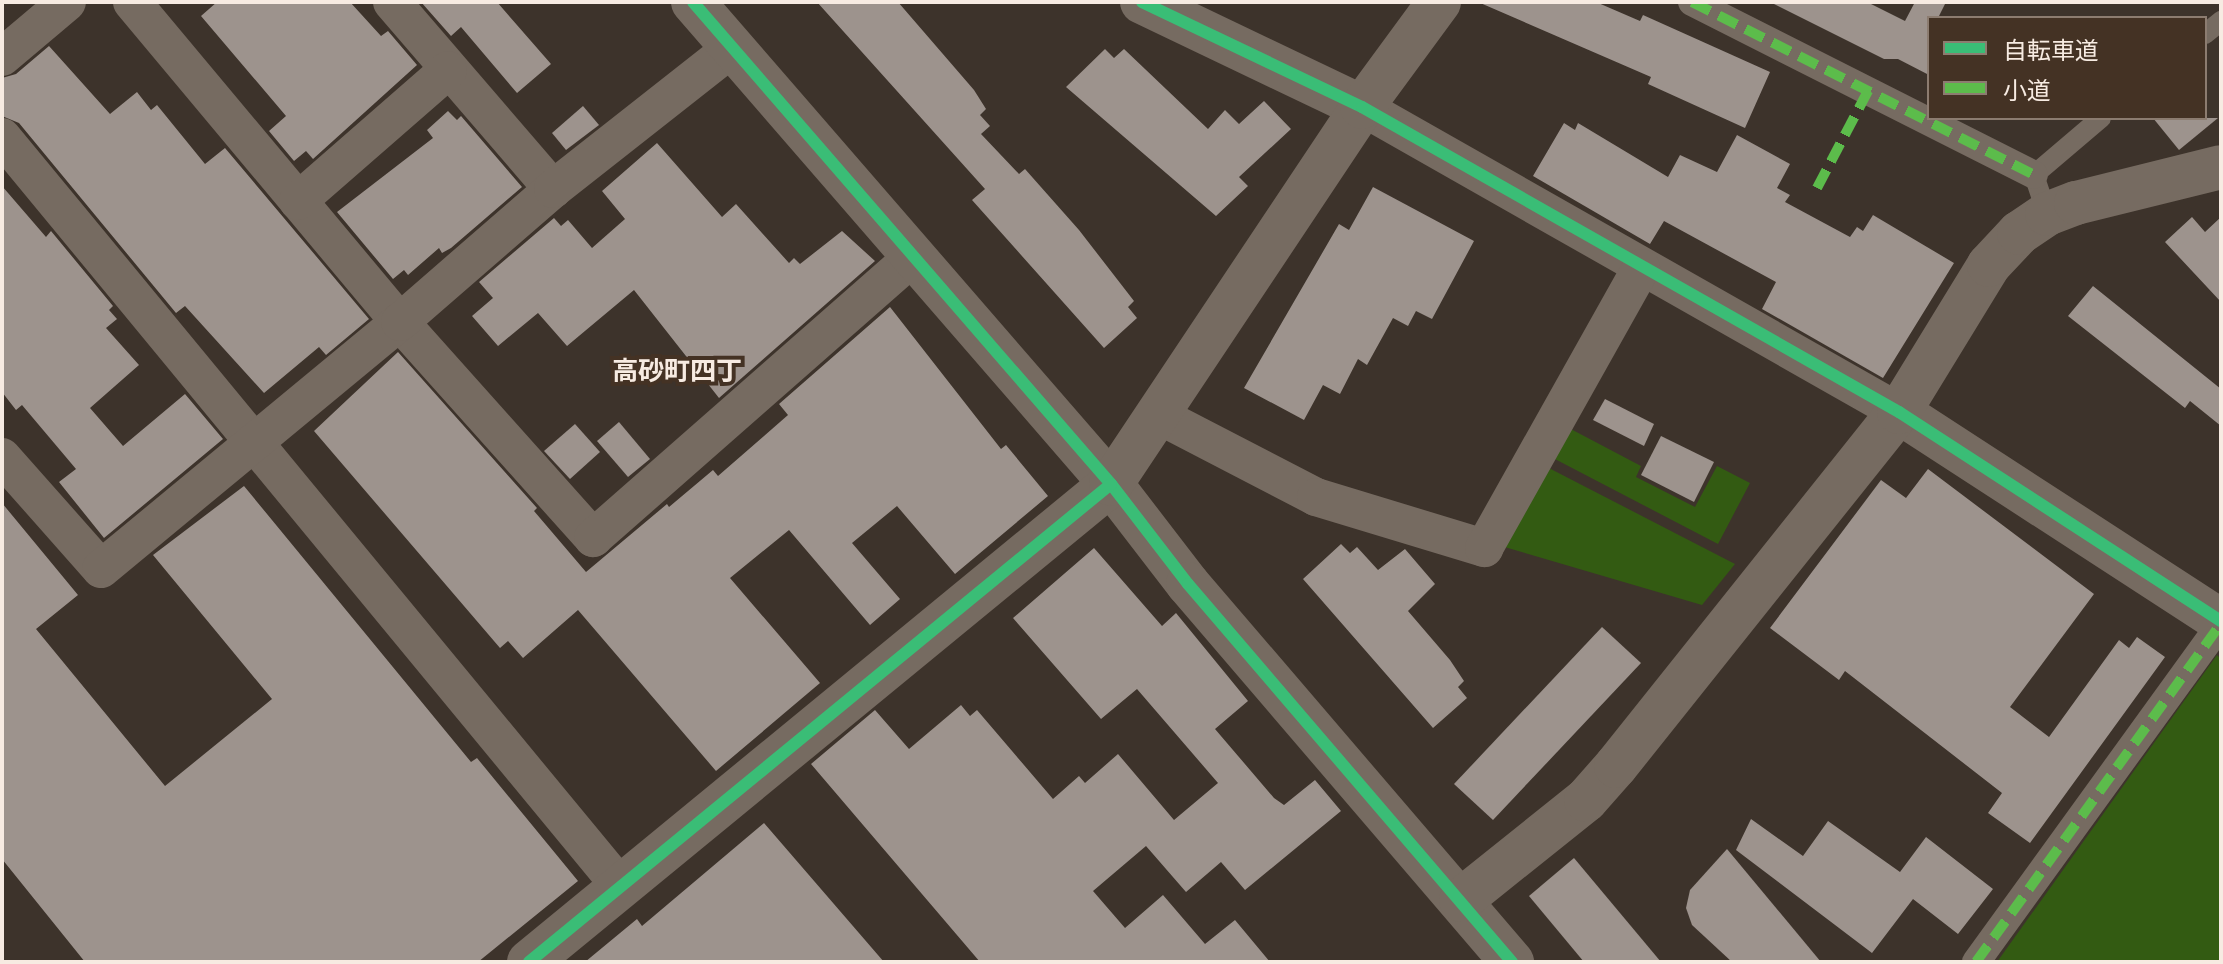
<!DOCTYPE html>
<meta charset="utf-8">
<style>
body{margin:0}
#map{position:relative;width:2223px;height:964px;overflow:hidden;background:#3d332b;font-family:"Sofia Sans Condensed","Noto Sans JP",sans-serif}
div>[style]{position:absolute}
.green>*{inset:0;background:#335b12}
.building>*{inset:0;background:#9d938d}
.service>*{height:20px;margin:-10px;padding:0 10px;transform-origin:10px;border-radius:10px;background:#766b61}
.pedestrian>*{height:28px;margin:-14px;padding:0 14px;transform-origin:14px;border-radius:14px;background:#766b61}
.minor>*{height:38px;margin:-19px;padding:0 19px;transform-origin:19px;border-radius:19px;background:#766b61}
.tertiary>*{height:44px;margin:-22px;padding:0 22px;transform-origin:22px;border-radius:22px;background:#766b61}
.quiet>*{height:10px;margin-top:-5px;transform-origin:0;background:repeating-linear-gradient(90deg,#5cbc4b 0 20px,transparent 0 30px)}
.cycleway>*{height:12px;margin:-6px;padding:0 6px;transform-origin:6px;border-radius:6px;background:#3abd76}
span{translate:-50% -50%;white-space:nowrap;text-align:center;line-height:1.15;-webkit-text-stroke:8px #443224;paint-order:stroke}
.neighbourhood-label{font-size:26px;color:#f7ebe2;font-weight:700}
.frame{position:absolute;inset:0;border:4px solid #f7ebe2;pointer-events:none}
.legend{position:absolute;left:1927px;top:16px;width:280px;height:104px;box-sizing:border-box;background:#443224;border:2px solid #8c7c70;margin:0;padding:10px 14px;list-style:none;font-size:24px;color:#f7ebe2}
.legend li{display:flex;align-items:center;gap:16px;height:40px}
.legend b{width:40px;border:2px solid #8c7c70}
</style>
<div id="map">
<div class="green">
<i style="clip-path:polygon(1567px 427px,1641px 466px,1636px 477px,1695px 507px,1717px 466px,1750px 483px,1718px 544px,1551px 457px)"></i>
<i style="clip-path:polygon(1545px 466px,1735px 564px,1702px 605px,1501px 546px)"></i>
<i style="clip-path:polygon(2217px 655px,2221px 659px,2221px 962px,1997px 962px)"></i>
</div>
<div class="building">
<i style="clip-path:polygon(217px 2px,350px 2px,381px 36px,388px 31px,417px 65px,313px 159px,306px 151px,294px 161px,269px 131px,286px 116px,201px 16px)"></i>
<i style="clip-path:polygon(421px 2px,497px 2px,551px 64px,517px 93px,461px 27px,451px 36px)"></i>
<i style="clip-path:polygon(817px 2px,898px 2px,974px 90px,986px 109px,980px 115px,990px 126px,981px 134px,1019px 174px,1025px 169px,1079px 230px,1134px 301px,1128px 307px,1137px 318px,1104px 348px,972px 200px,985px 189px)"></i>
<i style="clip-path:polygon(1478px 2px,1596px 2px,1640px 21px,1643px 15px,1770px 72px,1745px 128px,1648px 84px,1651px 77px)"></i>
<i style="clip-path:polygon(1770px 2px,1867px 2px,1905px 21px,1915px 2px,1946px 2px,1938px 18px,1929px 18px,1929px 75px,1898px 59px,1884px 59px)"></i>
<i style="clip-path:polygon(49px 46px,110px 114px,137px 92px,151px 110px,157px 105px,205px 164px,225px 148px,369px 319px,326px 355px,319px 347px,264px 393px,185px 306px,176px 313px,19px 123px,2px 116px,2px 78px,16px 74px)"></i>
<i style="clip-path:polygon(1105px 49px,1114px 58px,1124px 49px,1208px 129px,1225px 110px,1239px 124px,1264px 101px,1291px 129px,1239px 177px,1248px 186px,1216px 216px,1066px 87px)"></i>
<i style="clip-path:polygon(583px 106px,599px 125px,566px 150px,552px 133px)"></i>
<i style="clip-path:polygon(448px 111px,457px 120px,461px 116px,522px 187px,451px 248px,442px 253px,439px 248px,408px 275px,404px 270px,393px 279px,337px 212px,433px 138px,427px 130px)"></i>
<i style="clip-path:polygon(2153px 118px,2218px 118px,2179px 150px)"></i>
<i style="clip-path:polygon(1564px 123px,1575px 130px,1578px 123px,1668px 177px,1680px 155px,1717px 172px,1737px 135px,1790px 164px,1777px 188px,1790px 195px,1785px 202px,1850px 237px,1857px 227px,1863px 231px,1873px 215px,1954px 263px,1883px 378px,1762px 309px,1776px 282px,1664px 221px,1650px 244px,1533px 176px)"></i>
<i style="clip-path:polygon(657px 143px,722px 217px,736px 204px,789px 263px,794px 258px,800px 264px,842px 231px,875px 261px,719px 398px,634px 290px,567px 346px,538px 313px,498px 346px,472px 316px,493px 298px,479px 282px,554px 218px,561px 226px,568px 220px,592px 248px,625px 219px,602px 191px)"></i>
<i style="clip-path:polygon(2px 186px,46px 237px,51px 231px,113px 306px,109px 310px,117px 319px,106px 328px,139px 365px,90px 408px,123px 446px,185px 394px,223px 439px,104px 538px,59px 482px,76px 469px,22px 405px,16px 410px,2px 392px)"></i>
<i style="clip-path:polygon(1373px 187px,1474px 241px,1432px 319px,1416px 311px,1408px 326px,1393px 318px,1367px 365px,1358px 359px,1340px 394px,1323px 385px,1304px 420px,1244px 388px,1339px 224px,1349px 230px)"></i>
<i style="clip-path:polygon(2192px 217px,2205px 232px,2221px 217px,2221px 302px,2165px 242px)"></i>
<i style="clip-path:polygon(2093px 286px,2221px 389px,2221px 426px,2190px 401px,2185px 408px,2068px 316px)"></i>
<i style="clip-path:polygon(890px 307px,1001px 449px,1006px 445px,1048px 496px,955px 574px,897px 506px,852px 543px,900px 599px,870px 625px,789px 530px,730px 578px,820px 683px,716px 771px,578px 610px,523px 658px,508px 641px,500px 648px,314px 431px,398px 352px,537px 508px,534px 511px,586px 572px,667px 504px,669px 507px,713px 470px,718px 476px,788px 415px,779px 404px)"></i>
<i style="clip-path:polygon(1605px 399px,1654px 424px,1644px 446px,1593px 420px)"></i>
<i style="clip-path:polygon(619px 422px,650px 459px,628px 477px,597px 441px)"></i>
<i style="clip-path:polygon(575px 424px,600px 452px,570px 479px,544px 451px)"></i>
<i style="clip-path:polygon(1661px 436px,1714px 462px,1694px 502px,1641px 475px)"></i>
<i style="clip-path:polygon(1928px 469px,2094px 594px,2010px 707px,2049px 737px,2119px 640px,2129px 648px,2137px 637px,2165px 657px,2030px 843px,1988px 813px,2002px 793px,1845px 671px,1839px 680px,1770px 628px,1881px 480px,1906px 498px)"></i>
<i style="clip-path:polygon(244px 486px,471px 762px,477px 758px,578px 881px,478px 962px,85px 962px,2px 859px,2px 503px,78px 595px,36px 629px,165px 786px,272px 699px,153px 555px)"></i>
<i style="clip-path:polygon(1341px 544px,1350px 553px,1357px 547px,1378px 570px,1405px 549px,1435px 584px,1408px 611px,1450px 660px,1464px 681px,1458px 687px,1467px 698px,1433px 728px,1303px 579px)"></i>
<i style="clip-path:polygon(1094px 548px,1162px 626px,1176px 613px,1248px 701px,1215px 729px,1274px 798px,1284px 805px,1315px 780px,1341px 811px,1245px 890px,1221px 862px,1186px 892px,1146px 846px,1093px 891px,1125px 928px,1163px 895px,1205px 944px,1235px 920px,1270px 962px,980px 962px,811px 764px,875px 710px,909px 749px,961px 705px,970px 716px,977px 710px,1053px 799px,1079px 776px,1085px 783px,1118px 754px,1174px 820px,1218px 783px,1137px 689px,1101px 719px,1013px 618px)"></i>
<i style="clip-path:polygon(1602px 627px,1641px 663px,1493px 820px,1454px 784px)"></i>
<i style="clip-path:polygon(1751px 819px,1803px 856px,1828px 821px,1900px 872px,1926px 837px,1993px 889px,1958px 934px,1913px 899px,1872px 953px,1736px 850px)"></i>
<i style="clip-path:polygon(764px 823px,884px 962px,585px 962px,637px 919px,642px 926px)"></i>
<i style="clip-path:polygon(1727px 849px,1821px 962px,1732px 962px,1692px 925px,1686px 908px,1690px 890px)"></i>
<i style="clip-path:polygon(1574px 858px,1661px 962px,1584px 962px,1529px 896px)"></i>
</div>
<div class="service">
<i style="left:2205px;top:34px;width:21px;rotate:-39deg"></i>
<i style="left:2047px;top:214px;width:41px;rotate:-108.4deg"></i>
<i style="left:2034px;top:175px;width:88px;rotate:-40.4deg"></i>
</div>
<div class="pedestrian">
<i style="left:1692px;top:2px;width:383px;rotate:26.8deg"></i>
<i style="left:1976px;top:962px;width:417px;rotate:-54.1deg"></i>
</div>
<div class="minor">
<i style="left:132px;top:2px;width:417px;rotate:50.1deg"></i>
<i style="left:400px;top:322px;width:290px;rotate:48.2deg"></i>
<i style="left:593px;top:538px;width:423px;rotate:-41.3deg"></i>
<i style="left:392px;top:2px;width:247px;rotate:49.3deg"></i>
<i style="left:2px;top:57px;width:85px;rotate:-40.2deg"></i>
<i style="left:1362px;top:107px;width:618px;rotate:29.6deg"></i>
<i style="left:2px;top:137px;width:972px;rotate:50.47deg"></i>
<i style="left:298px;top:201px;width:199px;rotate:-41.1deg"></i>
<i style="left:1156px;top:414px;width:180px;rotate:27.4deg"></i>
<i style="left:1316px;top:497px;width:176px;rotate:16.9deg"></i>
<i style="left:1484px;top:548px;width:321px;rotate:-60.7deg"></i>
<i style="left:2px;top:457px;width:149px;rotate:48.5deg"></i>
<i style="left:101px;top:569px;width:388px;rotate:-39.6deg"></i>
<i style="left:400px;top:322px;width:203px;rotate:-41deg"></i>
<i style="left:553px;top:189px;width:228px;rotate:-38.2deg"></i>
</div>
<div class="tertiary">
<i style="left:693px;top:2px;width:638px;rotate:49.07deg"></i>
<i style="left:1111px;top:484px;width:126px;rotate:52.4deg"></i>
<i style="left:1188px;top:584px;width:498px;rotate:49.4deg"></i>
<i style="left:1142px;top:2px;width:244px;rotate:25.5deg"></i>
<i style="left:1899px;top:412px;width:384px;rotate:33deg"></i>
<i style="left:1461px;top:900px;width:160px;rotate:-38.7deg"></i>
<i style="left:1586px;top:800px;width:45px;rotate:-48.6deg"></i>
<i style="left:1616px;top:766px;width:453px;rotate:-51.4deg"></i>
<i style="left:1899px;top:412px;width:172px;rotate:-58.5deg"></i>
<i style="left:1989px;top:265px;width:44px;rotate:-46.8deg"></i>
<i style="left:2019px;top:233px;width:34px;rotate:-34deg"></i>
<i style="left:2047px;top:214px;width:31px;rotate:-21deg"></i>
<i style="left:2076px;top:203px;width:149px;rotate:-13.9deg"></i>
<i style="left:529px;top:962px;width:753px;rotate:-39.4deg"></i>
<i style="left:1111px;top:484px;width:453px;rotate:-56.3deg"></i>
<i style="left:1362px;top:107px;width:130px;rotate:-53.7deg"></i>
</div>
<div class="quiet">
<i style="left:1692px;top:2px;width:383px;rotate:26.8deg"></i>
<i style="left:1817px;top:188px;width:110px;rotate:-62.3deg"></i>
<i style="left:1976px;top:962px;width:417px;rotate:-54.1deg"></i>
</div>
<div class="cycleway">
<i style="left:693px;top:2px;width:638px;rotate:49.07deg"></i>
<i style="left:1111px;top:484px;width:126px;rotate:52.4deg"></i>
<i style="left:1188px;top:584px;width:498px;rotate:49.4deg"></i>
<i style="left:1142px;top:2px;width:244px;rotate:25.5deg"></i>
<i style="left:1362px;top:107px;width:618px;rotate:29.6deg"></i>
<i style="left:1899px;top:412px;width:384px;rotate:33deg"></i>
<i style="left:529px;top:962px;width:753px;rotate:-39.4deg"></i>
</div>
<div class="neighbourhood-label">
<span style="left:677px;top:373px">高砂町四丁</span>
</div>
<div class="frame"></div>
<ul class="legend">
<li><b style="height:10px;background:#3abd76"></b>自転車道</li>
<li><b style="height:10px;background:#5cbc4b"></b>小道</li>
</ul>
</div>
